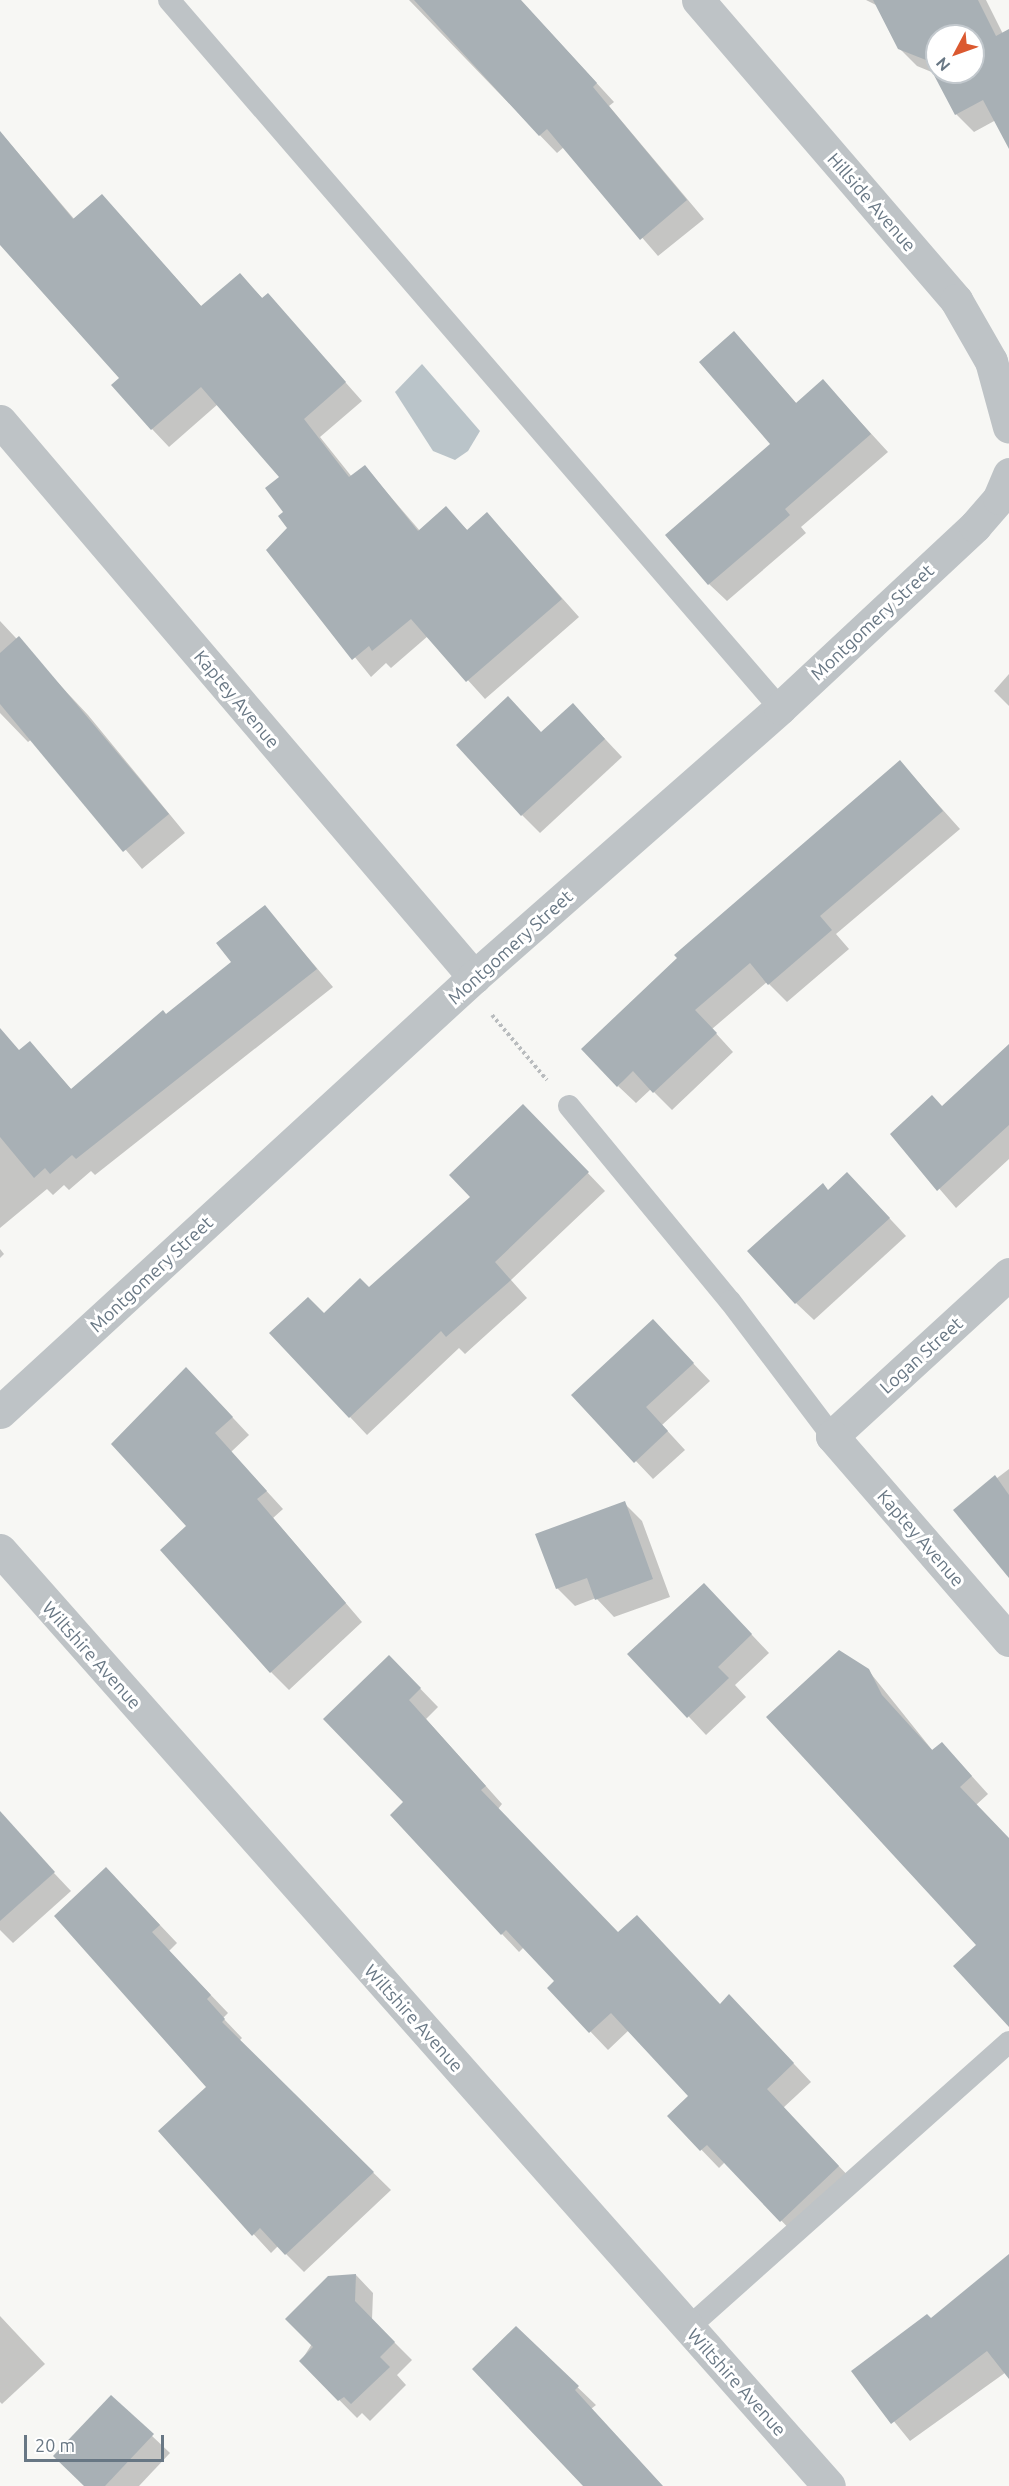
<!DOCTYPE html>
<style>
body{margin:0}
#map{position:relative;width:1009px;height:2486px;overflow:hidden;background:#f7f7f4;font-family:Ubuntu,sans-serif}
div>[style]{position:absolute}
.water>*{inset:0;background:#bac4c9}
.shadow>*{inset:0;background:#0003}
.building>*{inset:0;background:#a8b0b5}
.path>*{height:4px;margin-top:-2px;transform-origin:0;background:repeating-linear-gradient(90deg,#b9bcbe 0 3px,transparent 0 6px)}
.service>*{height:22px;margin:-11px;padding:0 11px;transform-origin:11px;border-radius:11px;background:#bec3c6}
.minor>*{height:33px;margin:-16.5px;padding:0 16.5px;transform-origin:16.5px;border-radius:16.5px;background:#bec3c6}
span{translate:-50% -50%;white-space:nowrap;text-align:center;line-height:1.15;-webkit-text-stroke:6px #fff;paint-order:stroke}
.street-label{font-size:18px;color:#687784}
.north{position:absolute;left:925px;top:24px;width:60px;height:60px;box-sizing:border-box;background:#fff;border:2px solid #c3c9ce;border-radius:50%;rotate:229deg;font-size:16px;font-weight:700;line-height:24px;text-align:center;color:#687784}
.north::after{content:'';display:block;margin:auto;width:21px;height:27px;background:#db5930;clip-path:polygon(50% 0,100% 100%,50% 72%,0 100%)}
.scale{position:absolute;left:24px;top:2435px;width:140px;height:27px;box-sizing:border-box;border:3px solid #687784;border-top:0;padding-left:8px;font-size:18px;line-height:21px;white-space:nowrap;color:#687784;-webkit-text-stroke:4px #fff;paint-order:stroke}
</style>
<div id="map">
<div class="water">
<i style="clip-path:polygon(422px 364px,480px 431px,468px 451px,455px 460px,433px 451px,395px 392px)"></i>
</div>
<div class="shadow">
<i style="clip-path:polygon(409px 0,509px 0,547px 29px,614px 102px,609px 106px,704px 219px,658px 256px,564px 147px,557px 153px)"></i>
<i style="clip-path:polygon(evenodd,866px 0,986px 0,1003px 34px,1009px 31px,1009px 142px,996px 120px,974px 132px,956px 114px,934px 73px,917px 66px,899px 48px,878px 6px,866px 0,937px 36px,973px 36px,973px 72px,937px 72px,937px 36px)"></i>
<i style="clip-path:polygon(0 132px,75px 220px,102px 196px,202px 307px,240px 275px,263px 299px,268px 295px,362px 401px,320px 437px,352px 477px,365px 467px,420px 531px,446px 508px,468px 531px,487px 514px,579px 617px,485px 699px,428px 636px,391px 668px,386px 663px,371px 677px,268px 550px,289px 528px,282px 477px,218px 404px,169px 447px,152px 429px,121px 378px,0 235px)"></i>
<i style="clip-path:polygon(734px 333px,797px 404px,823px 381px,888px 452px,801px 527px,806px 533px,727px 601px,709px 584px,772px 444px)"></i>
<i style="clip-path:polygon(0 621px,88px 715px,185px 833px,142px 869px,32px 739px,28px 742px,0 713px)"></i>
<i style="clip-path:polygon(1009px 674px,1009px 706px,994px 691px)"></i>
<i style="clip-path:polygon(590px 723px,622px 757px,540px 833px,522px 815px,542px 734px)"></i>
<i style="clip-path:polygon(900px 762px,960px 829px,836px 934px,849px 949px,787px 1002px,767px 982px,712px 1029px,733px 1052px,672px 1110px,651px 1089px,636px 1103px,618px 1086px)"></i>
<i style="clip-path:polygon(265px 907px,333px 987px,95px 1175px,91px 1171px,69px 1190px,64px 1185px,53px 1195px,47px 1189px,0 1228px,0 1069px,30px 1043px,72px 1090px,233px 962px)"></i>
<i style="clip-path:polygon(1009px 1047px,1009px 1159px,956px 1208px,892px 1134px,943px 1107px)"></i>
<i style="clip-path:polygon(541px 1124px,605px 1191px,511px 1280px,527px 1298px,465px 1354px,459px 1348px,367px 1435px,350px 1417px,324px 1315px,369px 1289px,472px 1197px)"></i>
<i style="clip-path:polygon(829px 1191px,865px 1192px,906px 1236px,814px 1320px,796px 1303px)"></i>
<i style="clip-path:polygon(0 1249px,4px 1254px,0 1258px)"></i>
<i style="clip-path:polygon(670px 1339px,710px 1381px,662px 1425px,685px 1450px,653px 1479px,573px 1395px)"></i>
<i style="clip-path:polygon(204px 1387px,249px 1435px,231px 1452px,283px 1509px,273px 1518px,362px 1622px,289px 1690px,271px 1672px,188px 1526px)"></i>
<i style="clip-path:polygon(1009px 1469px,1009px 1575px,955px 1510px)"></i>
<i style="clip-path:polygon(624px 1503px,642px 1521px,670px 1597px,614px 1617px,596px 1598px,575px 1606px,557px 1588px)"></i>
<i style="clip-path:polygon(721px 1602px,769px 1653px,735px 1685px,746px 1697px,706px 1735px,630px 1654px)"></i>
<i style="clip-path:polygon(868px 1670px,933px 1751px,959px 1762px,988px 1794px,976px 1805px,1009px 1839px,1009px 2023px)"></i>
<i style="clip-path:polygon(407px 1675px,438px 1707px,426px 1719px,502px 1804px,498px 1809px,618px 1934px,720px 2005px,747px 2014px,811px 2082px,783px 2108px,856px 2184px,799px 2239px,725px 2162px,719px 2168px,669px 2116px,690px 2096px,629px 2030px,608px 2050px,549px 1988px,557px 1981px,524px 1947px,519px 1952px,502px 1934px,405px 1802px)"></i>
<i style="clip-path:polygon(0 1816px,71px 1891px,13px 1943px,0 1930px)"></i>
<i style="clip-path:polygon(124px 1887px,177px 1943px,169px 1951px,228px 2013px,223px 2018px,242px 2038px,239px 2041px,391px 2190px,304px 2272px,278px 2246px,271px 2253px,160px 2132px,209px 2087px)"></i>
<i style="clip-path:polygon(1009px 2256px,1009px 2370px,910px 2441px,853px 2371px,931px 2320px)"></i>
<i style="clip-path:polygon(356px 2275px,373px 2293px,372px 2320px,412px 2360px,397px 2375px,406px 2385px,370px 2421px,362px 2413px,357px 2418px,301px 2361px)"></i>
<i style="clip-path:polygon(0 2316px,45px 2364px,2px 2404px,0 2402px)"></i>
<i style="clip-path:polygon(516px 2328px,596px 2405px,591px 2409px,659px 2486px,585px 2486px)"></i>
<i style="clip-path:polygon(111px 2397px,170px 2453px,139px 2486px,86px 2486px)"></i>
</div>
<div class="building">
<i style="clip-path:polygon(414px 0,521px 0,597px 83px,593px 87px,687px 200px,640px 240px,547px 129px,539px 136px)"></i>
<i style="clip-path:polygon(evenodd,873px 0,978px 0,996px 36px,1009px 29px,1009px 149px,983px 100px,955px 115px,926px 60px,898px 49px,873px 0,937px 36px,973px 36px,973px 72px,937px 72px,937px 36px)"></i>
<i style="clip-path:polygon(0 131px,73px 219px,102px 194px,201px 306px,240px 273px,262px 298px,268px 293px,346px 382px,304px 419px,349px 477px,365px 465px,418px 531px,446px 506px,467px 530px,487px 512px,562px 599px,466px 682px,411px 619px,372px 651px,369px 646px,352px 660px,266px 550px,287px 528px,278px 516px,283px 512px,265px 488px,279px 477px,201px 387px,151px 430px,111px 385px,119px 378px,0 245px)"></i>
<i style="clip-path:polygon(734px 331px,796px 403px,823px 379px,871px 434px,785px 509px,790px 515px,708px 585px,665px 535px,770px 444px,699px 362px)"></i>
<i style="clip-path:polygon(19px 636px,169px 814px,123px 852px,0 704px,0 653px)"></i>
<i style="clip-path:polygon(508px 696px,541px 732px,573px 703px,605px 739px,521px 816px,456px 745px)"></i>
<i style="clip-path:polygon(900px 760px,943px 811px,820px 916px,832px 930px,768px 985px,750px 963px,695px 1010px,717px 1033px,653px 1093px,633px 1071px,617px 1087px,581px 1049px,677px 958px,674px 955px)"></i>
<i style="clip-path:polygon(265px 905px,317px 969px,76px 1159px,72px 1155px,50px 1174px,45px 1168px,34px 1178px,0 1137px,0 1028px,19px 1050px,30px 1041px,71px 1089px,163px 1010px,166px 1014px,231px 962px,216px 943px)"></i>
<i style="clip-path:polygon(1009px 1044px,1009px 1125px,937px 1191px,890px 1134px,932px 1095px,942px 1106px)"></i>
<i style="clip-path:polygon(523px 1104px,589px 1172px,495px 1262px,511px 1280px,446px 1337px,441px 1331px,349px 1418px,269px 1333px,308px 1297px,324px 1313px,360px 1278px,369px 1287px,470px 1197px,449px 1175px)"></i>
<i style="clip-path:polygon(847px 1172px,890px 1218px,795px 1304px,747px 1251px,823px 1183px,828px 1190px)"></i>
<i style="clip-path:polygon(653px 1319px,694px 1363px,646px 1407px,668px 1431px,634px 1463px,571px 1395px)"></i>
<i style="clip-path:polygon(186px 1367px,233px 1417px,215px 1433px,267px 1491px,257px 1499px,346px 1603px,270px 1673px,160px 1550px,186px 1526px,111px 1444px)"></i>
<i style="clip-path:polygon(995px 1475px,1009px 1495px,1009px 1578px,953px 1510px)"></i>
<i style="clip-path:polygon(625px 1501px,653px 1579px,595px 1600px,587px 1578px,556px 1589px,535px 1534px)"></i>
<i style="clip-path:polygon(704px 1583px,752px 1634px,718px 1667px,729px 1678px,687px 1718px,627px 1654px)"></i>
<i style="clip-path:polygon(839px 1650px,869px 1669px,882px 1695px,932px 1750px,942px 1742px,972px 1776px,960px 1787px,1009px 1838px,1009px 2027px,953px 1966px,976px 1945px,766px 1717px)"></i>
<i style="clip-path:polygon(389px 1655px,421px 1688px,409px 1700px,486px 1786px,481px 1790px,618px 1932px,637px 1915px,720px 2004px,729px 1994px,794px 2063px,767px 2089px,839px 2166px,780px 2222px,707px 2145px,700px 2151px,667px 2116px,688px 2096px,611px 2013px,589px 2033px,547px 1988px,554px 1981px,506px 1930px,501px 1935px,390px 1815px,403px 1802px,323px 1719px)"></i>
<i style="clip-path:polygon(0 1811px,55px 1872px,0 1921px)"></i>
<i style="clip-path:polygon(106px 1867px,160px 1925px,152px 1932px,211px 1995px,207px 1999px,225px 2019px,222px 2022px,374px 2172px,285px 2255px,260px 2228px,252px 2236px,158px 2131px,206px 2087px,54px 1916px)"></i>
<i style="clip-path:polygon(1009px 2254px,1009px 2379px,987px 2351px,891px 2424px,851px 2371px,927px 2314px,931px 2318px)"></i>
<i style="clip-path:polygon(356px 2274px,355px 2301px,395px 2342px,380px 2357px,390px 2367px,351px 2404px,344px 2397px,338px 2401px,299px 2361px,313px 2347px,285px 2319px,328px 2276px)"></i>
<i style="clip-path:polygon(516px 2326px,579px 2386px,575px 2390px,663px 2486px,583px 2486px,472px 2369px)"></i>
<i style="clip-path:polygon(111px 2395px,154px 2434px,105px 2486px,84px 2486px,53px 2456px)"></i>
</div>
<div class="path">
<i style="left:492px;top:1015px;width:85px;rotate:49.8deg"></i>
</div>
<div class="service">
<i style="left:169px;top:0;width:935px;rotate:49.21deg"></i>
<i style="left:569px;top:1106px;width:253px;rotate:50.5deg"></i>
<i style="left:730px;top:1301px;width:169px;rotate:52.9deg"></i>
<i style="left:688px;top:2328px;width:430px;rotate:-41.7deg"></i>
</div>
<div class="minor">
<i style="left:698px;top:0;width:396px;rotate:49.3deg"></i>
<i style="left:956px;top:300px;width:70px;rotate:60.2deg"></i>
<i style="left:991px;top:361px;width:68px;rotate:74.7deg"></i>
<i style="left:0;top:421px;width:731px;rotate:49.55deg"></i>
<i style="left:1009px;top:1274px;width:240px;rotate:137.5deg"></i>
<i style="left:832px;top:1436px;width:270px;rotate:49.1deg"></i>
<i style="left:0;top:1412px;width:643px;rotate:-42.54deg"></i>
<i style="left:474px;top:977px;width:407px;rotate:-41.3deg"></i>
<i style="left:780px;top:708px;width:267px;rotate:-43deg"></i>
<i style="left:975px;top:526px;width:37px;rotate:-49deg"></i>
<i style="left:999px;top:498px;width:26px;rotate:-67deg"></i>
<i style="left:0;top:1550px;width:1250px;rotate:48.47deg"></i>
</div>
<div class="street-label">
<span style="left:872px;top:202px;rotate:49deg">Hillside Avenue</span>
<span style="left:872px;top:622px;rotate:-43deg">Montgomery Street</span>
<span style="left:237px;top:699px;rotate:50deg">Kaptey Avenue</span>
<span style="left:510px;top:947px;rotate:-42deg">Montgomery Street</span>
<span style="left:151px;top:1274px;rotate:-43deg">Montgomery Street</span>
<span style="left:921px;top:1355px;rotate:-42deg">Logan Street</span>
<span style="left:921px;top:1538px;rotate:49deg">Kaptey Avenue</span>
<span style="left:92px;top:1655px;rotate:48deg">Wiltshire Avenue</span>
<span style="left:414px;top:2018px;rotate:48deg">Wiltshire Avenue</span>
<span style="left:737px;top:2382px;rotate:48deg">Wiltshire Avenue</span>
</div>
<div class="north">N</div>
<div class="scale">20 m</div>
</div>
